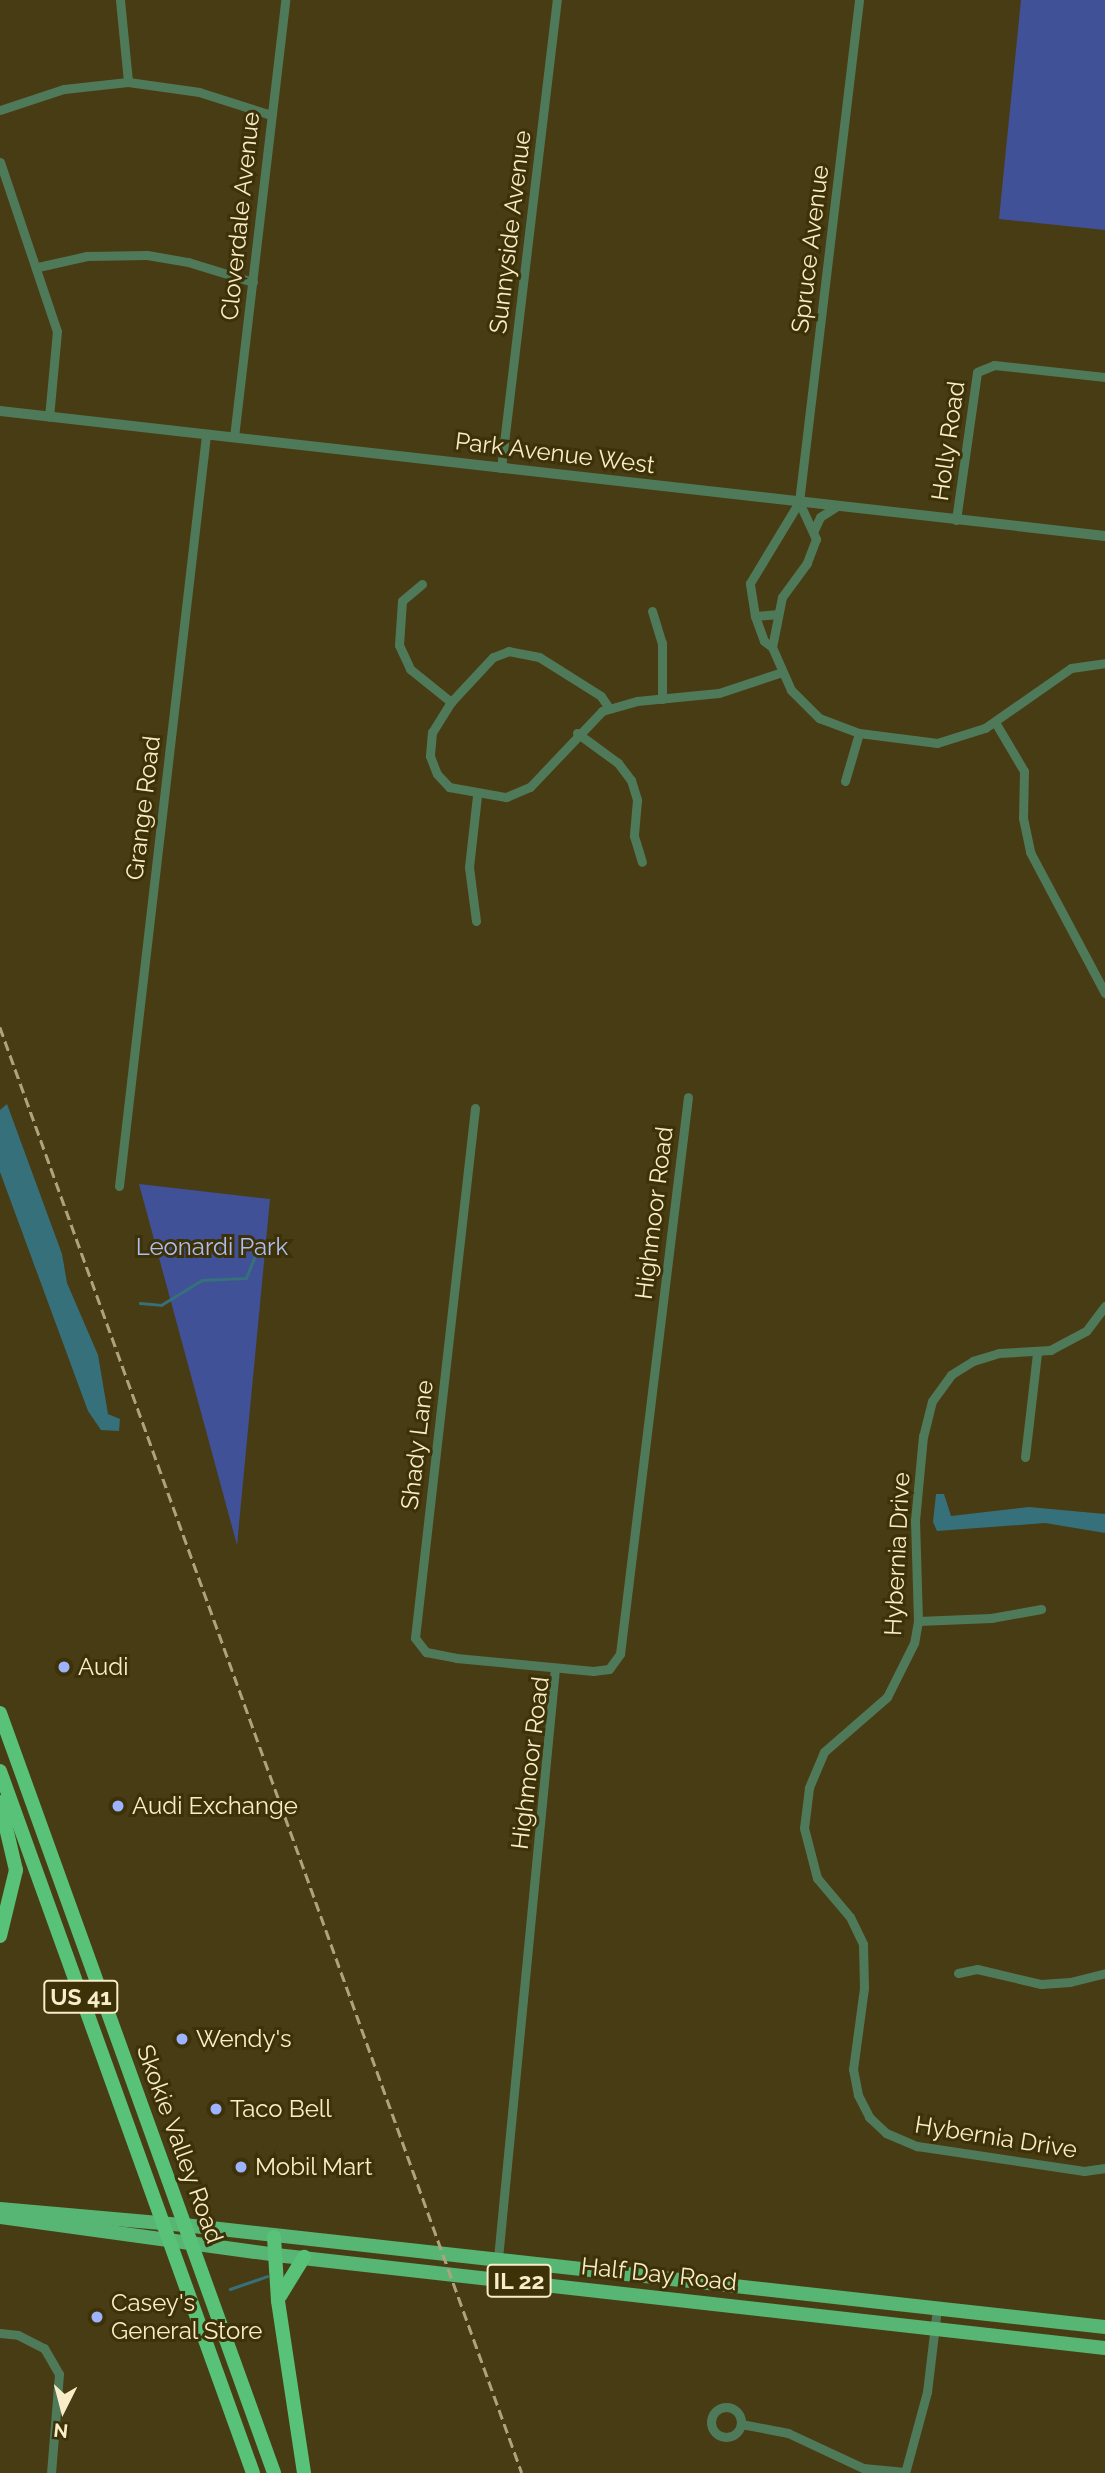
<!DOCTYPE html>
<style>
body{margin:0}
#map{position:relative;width:1105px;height:2473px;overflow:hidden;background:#483c14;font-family:Raleway,sans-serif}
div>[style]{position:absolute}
.green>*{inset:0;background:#415198}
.water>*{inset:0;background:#36707a}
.stream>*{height:2.5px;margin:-1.25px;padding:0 1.25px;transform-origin:1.25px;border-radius:1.25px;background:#36707a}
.minor>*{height:9px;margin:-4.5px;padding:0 4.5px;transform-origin:4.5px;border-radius:4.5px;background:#4f7a5a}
.minor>.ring{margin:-4.5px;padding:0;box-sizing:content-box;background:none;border:9px solid #4f7a5a;border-radius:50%}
.tertiary>*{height:10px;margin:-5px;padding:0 5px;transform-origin:5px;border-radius:5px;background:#4f7a5a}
.primary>*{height:14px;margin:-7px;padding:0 7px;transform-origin:7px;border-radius:7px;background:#58b674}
.trunk>*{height:14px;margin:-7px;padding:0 7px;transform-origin:7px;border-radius:7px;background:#58c278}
.rail>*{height:2.5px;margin-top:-1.25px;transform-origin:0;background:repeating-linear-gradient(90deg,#afa37e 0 10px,transparent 0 15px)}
.dots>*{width:19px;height:19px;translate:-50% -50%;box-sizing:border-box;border:4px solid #3d3108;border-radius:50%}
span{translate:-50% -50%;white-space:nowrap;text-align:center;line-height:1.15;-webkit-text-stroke:6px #3d3108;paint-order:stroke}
.shield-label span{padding:2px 5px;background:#3d3108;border:2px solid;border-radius:5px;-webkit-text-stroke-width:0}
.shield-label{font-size:23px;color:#f9edc9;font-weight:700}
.street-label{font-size:24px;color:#f9edc9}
.park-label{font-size:24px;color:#aebef1}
.poi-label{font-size:24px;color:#f9edc9}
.left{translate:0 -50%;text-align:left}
.north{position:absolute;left:28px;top:2375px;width:70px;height:70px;-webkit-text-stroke:5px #3d3108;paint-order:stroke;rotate:186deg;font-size:19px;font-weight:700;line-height:28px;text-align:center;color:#f9edc9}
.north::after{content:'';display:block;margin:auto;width:24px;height:32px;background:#f9edc9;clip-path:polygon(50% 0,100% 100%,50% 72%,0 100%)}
</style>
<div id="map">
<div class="green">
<i style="clip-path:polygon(1021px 0,1105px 0,1105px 230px,999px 219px)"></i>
<i style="clip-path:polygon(139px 1184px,270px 1199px,237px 1545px)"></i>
</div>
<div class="water">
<i style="clip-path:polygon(7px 1104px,62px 1254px,67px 1283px,98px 1355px,108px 1414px,120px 1419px,119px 1431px,101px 1430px,88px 1411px,0 1172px,0 1110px)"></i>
<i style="clip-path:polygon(936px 1494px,944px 1494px,951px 1516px,1029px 1507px,1105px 1514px,1105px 1533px,1045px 1523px,937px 1531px,933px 1522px)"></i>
</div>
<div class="stream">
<i style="left:140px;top:1303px;width:21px;rotate:5deg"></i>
<i style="left:161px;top:1305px;width:48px;rotate:-31.4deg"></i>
<i style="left:202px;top:1280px;width:44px;rotate:-2.6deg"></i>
<i style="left:246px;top:1278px;width:24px;rotate:-68deg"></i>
<i style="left:255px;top:1256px;width:9px;rotate:-6deg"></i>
<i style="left:230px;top:2289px;width:39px;rotate:-19deg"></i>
</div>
<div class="minor">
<i style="left:120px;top:0;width:82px;rotate:84.4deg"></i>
<i style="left:0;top:110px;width:67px;rotate:-18.2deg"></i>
<i style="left:64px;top:89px;width:64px;rotate:-6.2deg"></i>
<i style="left:128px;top:82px;width:72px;rotate:8deg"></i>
<i style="left:199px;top:92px;width:76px;rotate:17.7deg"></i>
<i style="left:0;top:162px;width:178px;rotate:71.4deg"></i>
<i style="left:57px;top:331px;width:86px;rotate:95.3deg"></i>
<i style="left:38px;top:267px;width:50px;rotate:-12.7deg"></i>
<i style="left:87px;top:256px;width:60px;rotate:-1deg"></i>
<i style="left:147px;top:255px;width:42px;rotate:9.7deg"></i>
<i style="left:188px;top:262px;width:68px;rotate:17.1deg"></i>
<i style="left:234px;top:437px;width:440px;rotate:-83.3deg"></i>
<i style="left:501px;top:468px;width:471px;rotate:-83.2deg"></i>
<i style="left:799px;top:502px;width:41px;rotate:65.3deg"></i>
<i style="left:816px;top:539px;width:26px;rotate:111deg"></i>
<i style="left:807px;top:563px;width:42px;rotate:126.3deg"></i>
<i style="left:782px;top:597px;width:51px;rotate:101.3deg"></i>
<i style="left:772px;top:647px;width:47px;rotate:66.2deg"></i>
<i style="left:791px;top:690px;width:40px;rotate:45deg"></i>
<i style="left:819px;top:718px;width:43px;rotate:20.6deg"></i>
<i style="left:859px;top:733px;width:79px;rotate:7.3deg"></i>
<i style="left:937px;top:743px;width:50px;rotate:-17.4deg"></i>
<i style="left:985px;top:728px;width:105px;rotate:-34.9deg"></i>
<i style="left:1071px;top:668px;width:34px;rotate:-8deg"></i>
<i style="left:956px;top:520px;width:149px;rotate:-81.9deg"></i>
<i style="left:977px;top:372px;width:18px;rotate:-22deg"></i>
<i style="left:994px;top:365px;width:112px;rotate:6.2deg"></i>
<i style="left:814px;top:530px;width:14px;rotate:-65deg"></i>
<i style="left:820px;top:517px;width:20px;rotate:-33deg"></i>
<i style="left:422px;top:584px;width:26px;rotate:140deg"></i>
<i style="left:402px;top:601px;width:44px;rotate:93.9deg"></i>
<i style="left:399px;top:645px;width:26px;rotate:65deg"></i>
<i style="left:410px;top:669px;width:53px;rotate:38.8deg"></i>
<i style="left:652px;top:611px;width:34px;rotate:73deg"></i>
<i style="left:662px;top:643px;width:56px;rotate:90deg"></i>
<i style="left:755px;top:616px;width:21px;rotate:-5deg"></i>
<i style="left:772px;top:647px;width:10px;rotate:-143deg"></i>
<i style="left:764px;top:641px;width:27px;rotate:-110deg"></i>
<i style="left:755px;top:616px;width:33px;rotate:-99deg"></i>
<i style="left:750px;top:583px;width:95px;rotate:-58.8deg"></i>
<i style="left:799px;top:502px;width:506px;rotate:-83.18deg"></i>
<i style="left:609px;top:708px;width:14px;rotate:-124deg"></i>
<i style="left:601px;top:696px;width:73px;rotate:-147.8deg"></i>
<i style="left:539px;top:657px;width:31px;rotate:-169deg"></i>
<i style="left:509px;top:651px;width:17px;rotate:159deg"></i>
<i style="left:493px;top:657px;width:62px;rotate:133deg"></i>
<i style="left:451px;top:702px;width:36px;rotate:122deg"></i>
<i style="left:432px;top:732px;width:24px;rotate:95deg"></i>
<i style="left:430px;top:756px;width:19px;rotate:69deg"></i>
<i style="left:437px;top:774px;width:18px;rotate:47deg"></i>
<i style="left:449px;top:787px;width:58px;rotate:10deg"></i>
<i style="left:506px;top:797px;width:26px;rotate:-23deg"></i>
<i style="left:530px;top:787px;width:105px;rotate:-46.5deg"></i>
<i style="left:602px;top:711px;width:36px;rotate:-16deg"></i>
<i style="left:637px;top:701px;width:82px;rotate:-5.6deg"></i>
<i style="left:719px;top:693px;width:66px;rotate:-18.4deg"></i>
<i style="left:995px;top:722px;width:57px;rotate:59.4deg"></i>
<i style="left:1024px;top:771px;width:47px;rotate:91.2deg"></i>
<i style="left:1023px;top:818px;width:35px;rotate:78deg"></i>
<i style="left:1030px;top:852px;width:160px;rotate:62deg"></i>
<i style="left:577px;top:733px;width:51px;rotate:36.2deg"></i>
<i style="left:618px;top:763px;width:21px;rotate:53deg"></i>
<i style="left:631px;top:780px;width:21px;rotate:73deg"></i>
<i style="left:637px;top:800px;width:36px;rotate:95deg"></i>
<i style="left:634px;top:836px;width:27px;rotate:73deg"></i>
<i style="left:845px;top:781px;width:50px;rotate:-73.7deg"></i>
<i style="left:476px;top:921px;width:54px;rotate:-97.4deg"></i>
<i style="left:469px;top:867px;width:71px;rotate:-83.6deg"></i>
<i style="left:475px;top:1108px;width:533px;rotate:96.46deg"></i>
<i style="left:415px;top:1638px;width:18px;rotate:52deg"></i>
<i style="left:426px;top:1652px;width:31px;rotate:11deg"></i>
<i style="left:456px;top:1658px;width:138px;rotate:5.4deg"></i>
<i style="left:593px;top:1671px;width:16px;rotate:-7deg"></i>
<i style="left:609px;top:1669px;width:19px;rotate:-54deg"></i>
<i style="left:620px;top:1654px;width:561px;rotate:-83.04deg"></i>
<i style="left:119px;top:1186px;width:756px;rotate:-83.39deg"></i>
<i style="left:1105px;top:1306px;width:31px;rotate:127deg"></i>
<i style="left:1086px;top:1331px;width:40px;rotate:152deg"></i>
<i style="left:1051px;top:1350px;width:52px;rotate:176.7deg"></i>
<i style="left:999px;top:1353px;width:27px;rotate:163deg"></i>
<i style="left:973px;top:1361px;width:26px;rotate:148deg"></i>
<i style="left:951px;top:1375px;width:32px;rotate:126deg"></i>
<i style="left:932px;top:1401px;width:36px;rotate:104deg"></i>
<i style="left:923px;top:1436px;width:84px;rotate:95.4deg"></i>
<i style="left:915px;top:1520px;width:101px;rotate:88.3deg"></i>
<i style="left:918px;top:1621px;width:22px;rotate:100deg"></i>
<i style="left:914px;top:1643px;width:60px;rotate:116.6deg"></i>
<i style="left:887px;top:1697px;width:84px;rotate:138.9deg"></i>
<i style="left:824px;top:1752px;width:39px;rotate:113deg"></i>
<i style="left:809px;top:1788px;width:40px;rotate:97.1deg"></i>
<i style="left:804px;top:1828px;width:52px;rotate:75.4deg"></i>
<i style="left:817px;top:1878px;width:51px;rotate:49.8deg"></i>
<i style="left:850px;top:1917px;width:30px;rotate:64deg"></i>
<i style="left:863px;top:1944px;width:44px;rotate:88.7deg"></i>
<i style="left:864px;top:1988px;width:82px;rotate:97.7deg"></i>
<i style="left:853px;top:2069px;width:26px;rotate:79deg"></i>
<i style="left:858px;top:2095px;width:25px;rotate:63deg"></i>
<i style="left:869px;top:2117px;width:23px;rotate:43deg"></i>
<i style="left:886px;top:2133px;width:34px;rotate:23deg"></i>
<i style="left:917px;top:2146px;width:169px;rotate:8.5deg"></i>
<i style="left:1084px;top:2171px;width:21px;rotate:-8deg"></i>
<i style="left:1025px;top:1457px;width:105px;rotate:-83.4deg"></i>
<i style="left:918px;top:1621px;width:73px;rotate:-2.4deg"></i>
<i style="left:991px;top:1618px;width:51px;rotate:-10.2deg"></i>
<i style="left:958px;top:1973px;width:19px;rotate:-12deg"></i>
<i style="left:977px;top:1969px;width:66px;rotate:13.2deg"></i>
<i style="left:1041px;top:1984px;width:29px;rotate:-4deg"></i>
<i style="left:1070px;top:1982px;width:36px;rotate:-14deg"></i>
<i style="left:496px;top:2279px;width:613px;rotate:-84.48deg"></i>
<i style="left:0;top:2333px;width:18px;rotate:6deg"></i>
<i style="left:18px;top:2335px;width:29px;rotate:27deg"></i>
<i style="left:44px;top:2348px;width:30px;rotate:60deg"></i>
<i style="left:59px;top:2374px;width:99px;rotate:94.6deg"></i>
<i class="ring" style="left:711px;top:2407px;width:21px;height:21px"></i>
<i style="left:741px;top:2424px;width:48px;rotate:10.8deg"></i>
<i style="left:788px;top:2433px;width:83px;rotate:25deg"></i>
<i style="left:863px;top:2468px;width:42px;rotate:5.4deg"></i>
<i style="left:905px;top:2473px;width:84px;rotate:-74.8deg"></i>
<i style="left:927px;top:2392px;width:85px;rotate:-83.2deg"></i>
</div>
<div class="tertiary">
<i style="left:0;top:411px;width:1112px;rotate:6.45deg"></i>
</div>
<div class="primary">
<i style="left:0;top:2209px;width:185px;rotate:5deg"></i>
<i style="left:184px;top:2225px;width:927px;rotate:6.32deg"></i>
<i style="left:0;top:2217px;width:279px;rotate:7.8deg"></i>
<i style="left:276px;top:2255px;width:834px;rotate:6.4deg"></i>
</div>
<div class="trunk">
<i style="left:0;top:1713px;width:808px;rotate:70.17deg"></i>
<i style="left:0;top:1771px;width:746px;rotate:70.18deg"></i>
<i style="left:0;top:1802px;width:70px;rotate:76.8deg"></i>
<i style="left:16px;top:1870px;width:68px;rotate:103.6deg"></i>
<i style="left:274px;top:2237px;width:64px;rotate:86.4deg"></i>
<i style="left:278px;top:2301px;width:174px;rotate:81.4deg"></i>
<i style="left:280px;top:2296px;width:46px;rotate:-58.4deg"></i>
</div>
<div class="rail">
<i style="left:0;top:1027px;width:1537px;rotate:70.15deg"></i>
</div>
<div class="dots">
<i style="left:64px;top:1667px;background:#9eb3fd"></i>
<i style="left:118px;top:1806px;background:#9eb3fd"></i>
<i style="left:182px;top:2039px;background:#9eb3fd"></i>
<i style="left:216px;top:2109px;background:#9eb3fd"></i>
<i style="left:241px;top:2167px;background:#9eb3fd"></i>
<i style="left:97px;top:2317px;background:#9eb3fd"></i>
</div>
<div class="shield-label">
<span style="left:81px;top:1997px">US 41</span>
<span style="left:519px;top:2281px">IL 22</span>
</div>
<div class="street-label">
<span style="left:240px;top:216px;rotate:-84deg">Cloverdale Avenue</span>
<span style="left:510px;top:232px;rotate:-83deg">Sunnyside Avenue</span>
<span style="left:810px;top:249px;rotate:-83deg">Spruce Avenue</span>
<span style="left:948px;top:441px;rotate:-82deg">Holly Road</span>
<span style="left:555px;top:453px;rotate:7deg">Park Avenue West</span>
<span style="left:143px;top:808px;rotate:-83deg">Grange Road</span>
<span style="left:654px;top:1213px;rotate:-83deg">Highmoor Road</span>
<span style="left:417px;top:1445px;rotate:-83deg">Shady Lane</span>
<span style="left:897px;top:1554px;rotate:-87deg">Hybernia Drive</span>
<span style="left:530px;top:1763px;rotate:-83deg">Highmoor Road</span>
<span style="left:996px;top:2137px;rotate:9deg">Hybernia Drive</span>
<span style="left:180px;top:2144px;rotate:70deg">Skokie Valley Road</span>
<span style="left:659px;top:2274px;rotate:6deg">Half Day Road</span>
</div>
<div class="park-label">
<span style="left:212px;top:1247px">Leonardi Park</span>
</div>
<div class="poi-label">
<span class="left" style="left:78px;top:1667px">Audi</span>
<span class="left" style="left:132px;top:1806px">Audi Exchange</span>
<span class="left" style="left:196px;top:2039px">Wendy's</span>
<span class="left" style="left:230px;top:2109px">Taco Bell</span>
<span class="left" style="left:255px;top:2167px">Mobil Mart</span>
<span class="left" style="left:111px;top:2317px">Casey's<br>General Store</span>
</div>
<div class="north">N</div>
</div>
